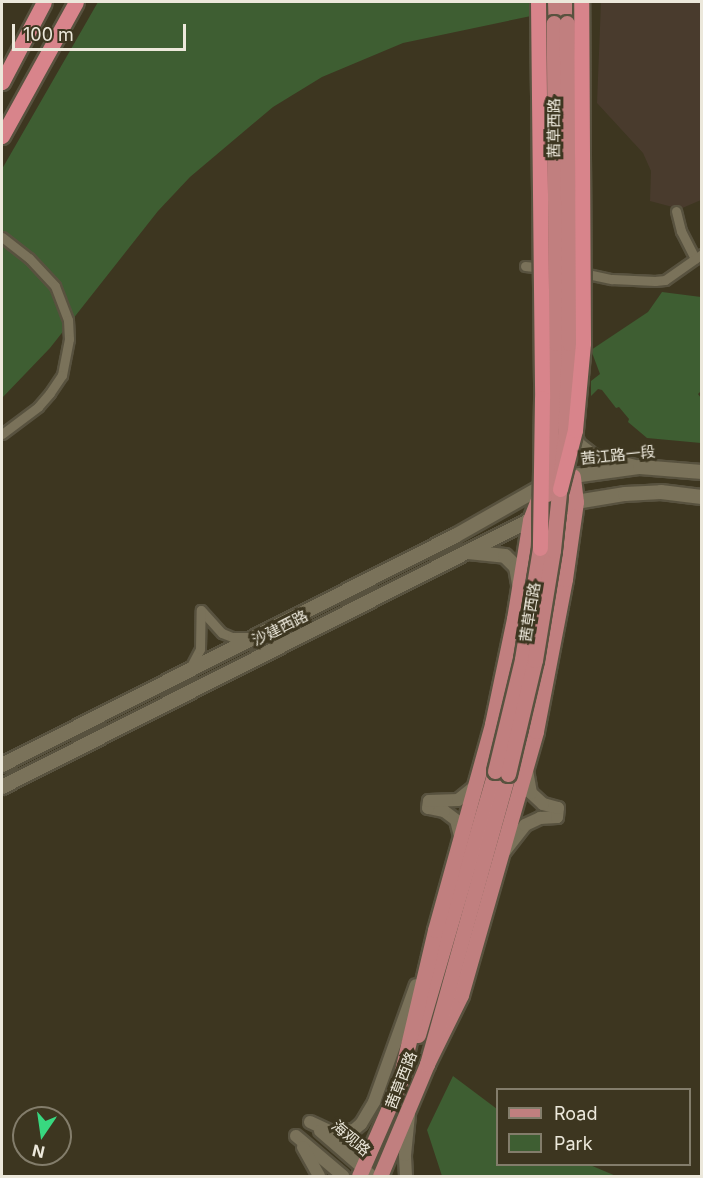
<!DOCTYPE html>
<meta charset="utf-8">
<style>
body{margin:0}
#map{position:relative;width:703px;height:1178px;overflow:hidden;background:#3d3620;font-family:Inter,"Noto Sans SC",sans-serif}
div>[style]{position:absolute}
.industrial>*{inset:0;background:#493b2d}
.green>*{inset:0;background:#3e5e32}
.roads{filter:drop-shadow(2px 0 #58523f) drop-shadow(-2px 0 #58523f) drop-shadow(0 2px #58523f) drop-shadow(0 -2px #58523f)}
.minor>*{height:9px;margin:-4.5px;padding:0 4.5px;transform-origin:4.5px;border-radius:4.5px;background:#7a725a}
.tertiary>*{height:12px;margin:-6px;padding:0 6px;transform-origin:6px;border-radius:6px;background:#7a725a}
.secondary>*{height:14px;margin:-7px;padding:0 7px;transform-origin:7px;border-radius:7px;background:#7a725a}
.primary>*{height:15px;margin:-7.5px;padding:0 7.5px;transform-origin:7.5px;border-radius:7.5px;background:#c17f7f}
.trunk>*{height:15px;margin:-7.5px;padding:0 7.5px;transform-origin:7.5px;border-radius:7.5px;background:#d8848b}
.bridges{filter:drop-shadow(2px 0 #58523f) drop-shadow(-2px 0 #58523f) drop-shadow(0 2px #58523f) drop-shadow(0 -2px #58523f)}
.primary-bridge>*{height:15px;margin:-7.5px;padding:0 7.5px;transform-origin:7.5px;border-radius:7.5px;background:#c17f7f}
.trunk-bridge>*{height:15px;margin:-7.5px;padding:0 7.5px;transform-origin:7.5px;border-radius:7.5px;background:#d8848b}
span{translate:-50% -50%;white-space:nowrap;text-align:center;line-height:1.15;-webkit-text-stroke:6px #3d3620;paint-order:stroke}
.street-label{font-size:15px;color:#ece8db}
.frame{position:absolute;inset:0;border:3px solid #ece8db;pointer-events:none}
.legend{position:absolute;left:496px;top:1088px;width:195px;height:78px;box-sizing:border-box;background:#3d3620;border:2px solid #837d6b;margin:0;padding:8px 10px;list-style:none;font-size:18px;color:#ece8db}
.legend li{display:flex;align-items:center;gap:12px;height:30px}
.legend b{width:30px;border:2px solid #837d6b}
.north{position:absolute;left:12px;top:1106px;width:60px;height:60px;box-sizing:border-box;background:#3d3620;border:2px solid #837d6b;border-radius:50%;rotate:193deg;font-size:16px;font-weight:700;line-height:24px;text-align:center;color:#ece8db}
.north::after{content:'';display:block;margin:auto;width:21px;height:27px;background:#38d880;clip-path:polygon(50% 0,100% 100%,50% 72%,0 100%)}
.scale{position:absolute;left:12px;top:24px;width:174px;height:27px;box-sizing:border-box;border:3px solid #ece8db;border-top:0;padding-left:8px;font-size:18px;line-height:21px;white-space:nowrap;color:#ece8db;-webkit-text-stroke:4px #3d3620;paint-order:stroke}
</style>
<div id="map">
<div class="industrial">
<i style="clip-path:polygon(601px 2px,701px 2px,701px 200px,680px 209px,650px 201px,651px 171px,643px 153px,597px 103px)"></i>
</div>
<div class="green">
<i style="clip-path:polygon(98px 2px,530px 2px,531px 16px,403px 43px,322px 77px,273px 107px,190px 177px,158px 211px,50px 348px,2px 398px,2px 169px)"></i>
<i style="clip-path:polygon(662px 292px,701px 297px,702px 390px,698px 394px,701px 398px,701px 443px,647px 438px,628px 422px,629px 419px,619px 407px,616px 408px,602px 390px,598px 389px,591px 396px,591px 381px,600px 374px,591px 350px,648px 312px)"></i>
<i style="clip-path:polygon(453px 1076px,497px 1109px,498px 1164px,590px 1165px,616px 1176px,442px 1176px,427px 1130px)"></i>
</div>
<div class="roads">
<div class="minor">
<i style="left:676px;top:211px;width:21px;rotate:76deg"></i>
<i style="left:681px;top:231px;width:31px;rotate:63deg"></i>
<i style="left:2px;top:237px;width:34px;rotate:38deg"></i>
<i style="left:29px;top:258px;width:38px;rotate:47deg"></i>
<i style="left:55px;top:286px;width:36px;rotate:69deg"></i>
<i style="left:68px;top:320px;width:19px;rotate:87deg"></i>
<i style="left:69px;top:339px;width:37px;rotate:101deg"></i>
<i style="left:62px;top:375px;width:22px;rotate:124deg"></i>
<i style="left:50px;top:393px;width:18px;rotate:131deg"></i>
<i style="left:38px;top:407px;width:45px;rotate:143.1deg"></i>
<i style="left:525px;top:266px;width:19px;rotate:6deg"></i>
<i style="left:578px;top:272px;width:35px;rotate:12deg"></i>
<i style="left:612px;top:279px;width:43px;rotate:2.7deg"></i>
<i style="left:655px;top:281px;width:10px;rotate:-6deg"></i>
<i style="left:665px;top:280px;width:45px;rotate:-35.1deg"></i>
<i style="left:201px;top:610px;width:31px;rotate:48deg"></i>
<i style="left:222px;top:633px;width:11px;rotate:22deg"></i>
<i style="left:232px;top:637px;width:19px"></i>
<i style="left:190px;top:668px;width:21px;rotate:-62deg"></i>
<i style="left:200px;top:649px;width:39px;rotate:-89deg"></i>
</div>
<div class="tertiary">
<i style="left:570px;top:432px;width:4px"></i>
<i style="left:574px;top:432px;width:13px;rotate:67deg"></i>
<i style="left:579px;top:444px;width:18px;rotate:38deg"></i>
<i style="left:593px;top:455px;width:43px;rotate:14.7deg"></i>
<i style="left:460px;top:836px;width:16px;rotate:-104deg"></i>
<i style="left:456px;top:820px;width:15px;rotate:-143deg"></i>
<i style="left:444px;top:811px;width:16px;rotate:-169deg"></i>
<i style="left:428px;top:808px;width:7px;rotate:-82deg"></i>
<i style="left:429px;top:801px;width:29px;rotate:-2deg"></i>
<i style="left:458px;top:800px;width:22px;rotate:-39deg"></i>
<i style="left:505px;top:851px;width:33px;rotate:-52deg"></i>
<i style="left:525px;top:825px;width:17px;rotate:-25deg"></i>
<i style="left:540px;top:818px;width:17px;rotate:-3deg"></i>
<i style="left:557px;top:817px;width:9px;rotate:-84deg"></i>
<i style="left:558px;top:808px;width:16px;rotate:-165deg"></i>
<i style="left:543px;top:804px;width:16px;rotate:-137deg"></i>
<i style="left:531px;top:793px;width:22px;rotate:-100deg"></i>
<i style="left:310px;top:1122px;width:26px;rotate:25deg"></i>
<i style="left:334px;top:1133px;width:20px;rotate:-9deg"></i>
<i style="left:354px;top:1130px;width:9px;rotate:-41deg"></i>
<i style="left:361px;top:1124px;width:26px;rotate:-59deg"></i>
<i style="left:374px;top:1102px;width:124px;rotate:-70.3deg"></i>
<i style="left:320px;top:1131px;width:69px;rotate:40.9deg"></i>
<i style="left:296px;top:1136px;width:62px;rotate:40.4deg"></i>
<i style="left:303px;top:1147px;width:33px;rotate:61deg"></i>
<i style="left:406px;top:1176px;width:21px;rotate:-93deg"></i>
<i style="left:405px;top:1155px;width:40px;rotate:-84.3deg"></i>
</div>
<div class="secondary">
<i style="left:468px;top:552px;width:37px;rotate:6deg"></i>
<i style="left:505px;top:556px;width:16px;rotate:45deg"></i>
<i style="left:516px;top:567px;width:17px;rotate:80deg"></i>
<i style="left:2px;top:765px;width:508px;rotate:-26.82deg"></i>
<i style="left:455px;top:536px;width:101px;rotate:-29.6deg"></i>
<i style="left:543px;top:486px;width:32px;rotate:-18deg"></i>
<i style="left:573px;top:476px;width:68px;rotate:-7.7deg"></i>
<i style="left:640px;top:467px;width:62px;rotate:4.6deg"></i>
<i style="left:2px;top:787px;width:592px;rotate:-26.82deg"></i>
<i style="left:530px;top:520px;width:49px;rotate:-21.4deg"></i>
<i style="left:576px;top:502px;width:50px;rotate:-9.3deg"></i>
<i style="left:625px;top:494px;width:36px;rotate:-3deg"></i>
<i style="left:661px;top:492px;width:41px;rotate:7deg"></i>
</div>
<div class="primary">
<i style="left:554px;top:2px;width:21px;rotate:90deg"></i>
<i style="left:566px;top:2px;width:21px;rotate:87deg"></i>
<i style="left:418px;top:1035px;width:275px;rotate:-73.7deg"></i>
<i style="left:427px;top:1064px;width:77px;rotate:-63.8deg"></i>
<i style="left:461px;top:995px;width:274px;rotate:-74.1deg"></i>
<i style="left:536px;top:731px;width:155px;rotate:-79.2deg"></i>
<i style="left:565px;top:579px;width:78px;rotate:-81.9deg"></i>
<i style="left:576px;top:502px;width:26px;rotate:-97deg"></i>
<i style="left:398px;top:1088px;width:162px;rotate:-76.8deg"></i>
<i style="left:435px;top:930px;width:214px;rotate:-74.5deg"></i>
<i style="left:492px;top:724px;width:107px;rotate:-78.2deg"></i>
<i style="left:514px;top:619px;width:100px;rotate:-80.8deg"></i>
<i style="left:530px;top:520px;width:28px;rotate:-69deg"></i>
<i style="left:359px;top:1176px;width:105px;rotate:-66.4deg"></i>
<i style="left:380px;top:1176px;width:121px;rotate:-67.2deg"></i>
<i style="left:427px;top:1064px;width:301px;rotate:-74.4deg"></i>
</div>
<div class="trunk">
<i style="left:2px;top:82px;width:90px;rotate:-62.3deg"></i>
<i style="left:2px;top:136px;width:153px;rotate:-61.1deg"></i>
</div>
</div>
<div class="bridges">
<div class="primary-bridge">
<i style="left:547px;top:494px;width:151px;rotate:-86.6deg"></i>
<i style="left:556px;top:343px;width:320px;rotate:-90.4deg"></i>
<i style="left:495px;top:771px;width:115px;rotate:-76.4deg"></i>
<i style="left:522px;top:659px;width:125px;rotate:-80.8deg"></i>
<i style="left:508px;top:774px;width:117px;rotate:-76.7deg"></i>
<i style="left:535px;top:660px;width:111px;rotate:-80.7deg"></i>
<i style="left:553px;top:550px;width:115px;rotate:-84deg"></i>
<i style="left:565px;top:436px;width:93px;rotate:-87.5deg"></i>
<i style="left:569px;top:343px;width:320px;rotate:-90.4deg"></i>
</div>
<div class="trunk-bridge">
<i style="left:538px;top:2px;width:396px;rotate:89.4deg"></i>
<i style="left:542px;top:398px;width:150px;rotate:90.8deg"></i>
<i style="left:560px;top:489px;width:61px;rotate:-75.7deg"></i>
<i style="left:575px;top:430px;width:87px;rotate:-84.7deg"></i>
<i style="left:583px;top:343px;width:341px;rotate:-90.3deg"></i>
</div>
</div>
<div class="street-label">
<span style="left:554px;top:128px;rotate:-90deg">茜草西路</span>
<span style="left:618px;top:455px;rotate:-6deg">茜江路一段</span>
<span style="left:530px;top:612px;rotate:-81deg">茜草西路</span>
<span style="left:280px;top:628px;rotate:-27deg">沙建西路</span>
<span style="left:401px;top:1080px;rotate:-69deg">茜草西路</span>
<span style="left:351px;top:1138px;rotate:41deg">海观路</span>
</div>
<div class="frame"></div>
<ul class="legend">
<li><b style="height:8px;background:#c17f7f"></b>Road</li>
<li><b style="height:16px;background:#3e5e32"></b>Park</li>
</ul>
<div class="north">N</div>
<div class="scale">100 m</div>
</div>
